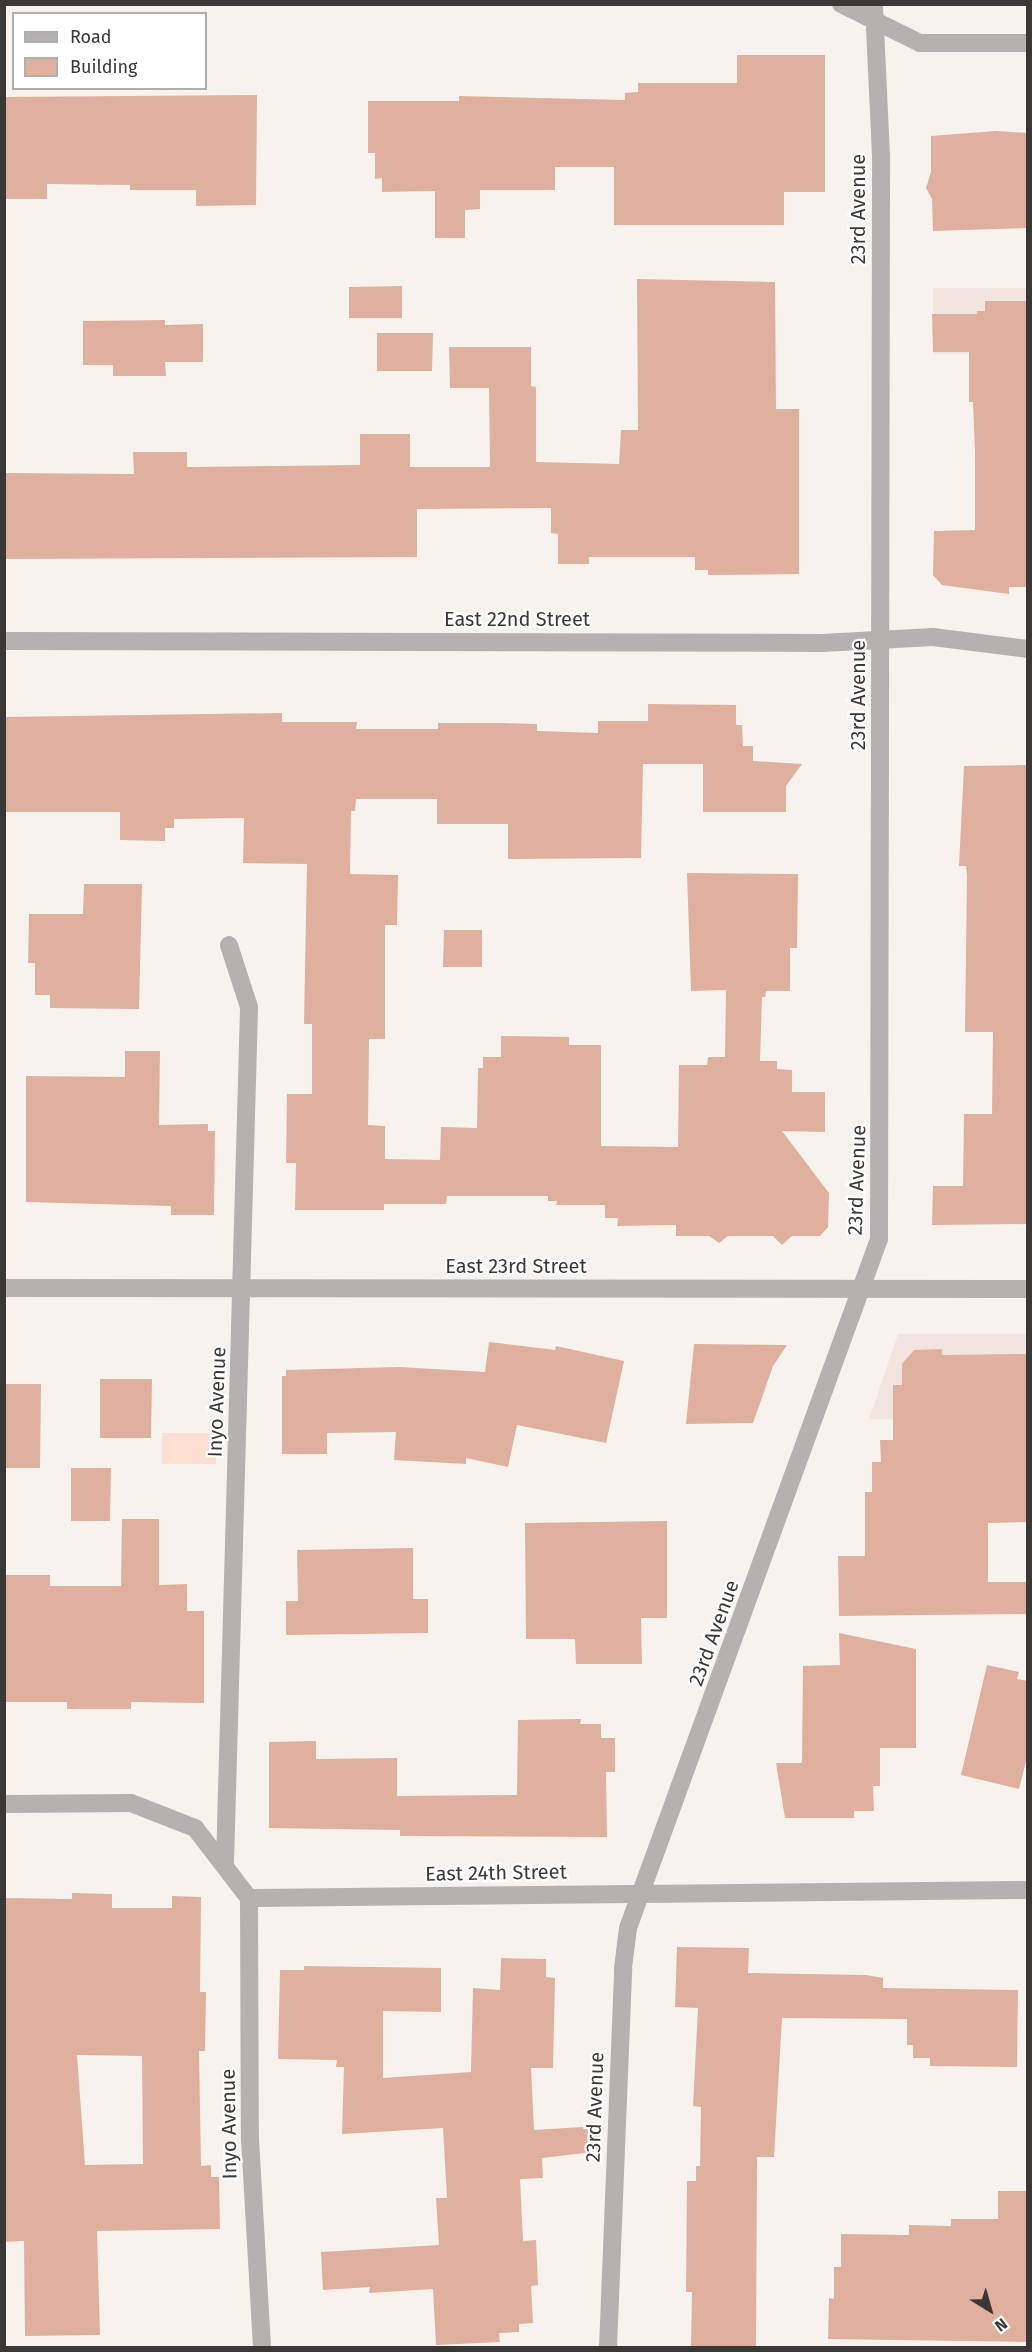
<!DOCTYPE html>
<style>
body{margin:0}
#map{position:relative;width:1032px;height:2352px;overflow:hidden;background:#f8f2ef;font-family:"Fira Sans",sans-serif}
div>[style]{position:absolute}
.built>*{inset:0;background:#f2e4df}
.green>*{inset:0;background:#fdded1}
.building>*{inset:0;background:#dfb09d}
.minor>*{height:18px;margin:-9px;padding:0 9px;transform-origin:9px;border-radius:9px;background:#b4b1b0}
span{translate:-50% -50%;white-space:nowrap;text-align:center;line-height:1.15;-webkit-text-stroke:4.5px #fff;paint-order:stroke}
.street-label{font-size:20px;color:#3a3837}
.frame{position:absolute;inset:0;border:6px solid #3a3837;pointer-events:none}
.legend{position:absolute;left:12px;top:12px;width:195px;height:78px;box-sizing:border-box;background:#fff;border:2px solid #b0afaf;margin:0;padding:8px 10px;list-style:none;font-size:18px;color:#3a3837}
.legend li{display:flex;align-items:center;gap:12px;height:30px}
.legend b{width:30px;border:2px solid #b0afaf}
.north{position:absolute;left:960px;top:2280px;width:60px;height:60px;-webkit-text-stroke:4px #fff;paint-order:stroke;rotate:143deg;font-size:16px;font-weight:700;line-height:24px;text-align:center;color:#3a3837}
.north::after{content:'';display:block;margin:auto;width:21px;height:27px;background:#3a3837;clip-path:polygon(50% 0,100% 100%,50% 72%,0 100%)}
</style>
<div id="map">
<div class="built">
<i style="clip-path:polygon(933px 288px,1027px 288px,1027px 353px,933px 354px)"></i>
<i style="clip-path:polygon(898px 1334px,1027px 1334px,1027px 1421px,869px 1419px)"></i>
</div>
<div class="green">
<i style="clip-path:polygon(162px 1433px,216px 1433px,216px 1464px,162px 1464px)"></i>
</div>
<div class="building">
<i style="clip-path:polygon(737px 55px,825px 55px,825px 192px,784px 192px,784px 225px,614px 225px,614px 167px,555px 167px,555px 190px,480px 190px,480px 209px,465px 210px,465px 238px,435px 238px,435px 191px,382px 192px,382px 178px,375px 179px,375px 153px,368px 153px,368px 101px,459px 101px,459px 96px,625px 100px,625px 93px,638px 92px,638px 83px,737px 83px)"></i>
<i style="clip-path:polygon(257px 95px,256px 205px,196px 206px,196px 190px,130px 190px,130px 185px,47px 184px,47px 199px,4px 199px,4px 97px)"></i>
<i style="clip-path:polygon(996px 131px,1028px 133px,1028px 228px,933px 231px,932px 199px,926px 188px,931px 172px,931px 136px)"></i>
<i style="clip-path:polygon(637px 279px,775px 282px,776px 409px,799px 409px,799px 574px,708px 575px,708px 570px,695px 570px,695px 557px,589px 557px,589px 564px,558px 564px,558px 534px,551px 533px,551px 508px,417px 509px,417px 557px,4px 559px,4px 473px,134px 474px,133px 452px,187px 452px,187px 467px,360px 465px,360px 434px,410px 434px,410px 467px,490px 467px,489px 388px,450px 388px,449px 347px,531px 347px,531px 386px,536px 387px,536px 462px,619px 464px,621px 430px,638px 430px)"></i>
<i style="clip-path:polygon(402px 286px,402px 318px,349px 318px,349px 287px)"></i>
<i style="clip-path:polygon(985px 301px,1028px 301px,1028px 587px,1009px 587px,1009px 594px,942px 585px,933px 575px,934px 531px,975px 530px,975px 452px,973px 402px,969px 402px,969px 352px,933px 352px,932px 314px,977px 314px,977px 311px,985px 311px)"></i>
<i style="clip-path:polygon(165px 320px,165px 325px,203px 324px,203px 362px,165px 362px,166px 376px,113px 376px,113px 365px,83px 365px,83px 321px)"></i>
<i style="clip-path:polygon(377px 333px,433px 333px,432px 371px,377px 371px)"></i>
<i style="clip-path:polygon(648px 704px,736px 705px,736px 725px,742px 725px,743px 746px,753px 746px,753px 761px,802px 764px,786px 786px,786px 812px,703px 812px,703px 764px,643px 764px,641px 858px,508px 859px,508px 824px,437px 824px,437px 799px,356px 799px,355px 811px,351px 811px,350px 874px,398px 875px,397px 925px,385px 925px,385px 1039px,369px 1039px,368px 1125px,385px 1126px,385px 1159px,440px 1160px,441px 1127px,477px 1128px,478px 1068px,483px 1068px,483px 1057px,501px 1057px,501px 1036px,569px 1037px,569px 1045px,601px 1045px,601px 1146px,678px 1147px,679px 1065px,707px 1065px,708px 1057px,725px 1057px,726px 990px,691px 991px,687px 873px,798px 874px,797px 948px,790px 948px,790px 991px,766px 991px,765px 997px,762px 997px,760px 1061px,777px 1061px,777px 1069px,792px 1070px,792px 1092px,825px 1092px,825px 1132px,782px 1131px,829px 1193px,828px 1227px,820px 1236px,792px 1236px,782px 1245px,773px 1236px,728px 1236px,719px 1243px,709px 1236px,676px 1236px,676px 1225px,617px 1226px,618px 1218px,605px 1218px,605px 1205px,556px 1205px,557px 1201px,548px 1201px,548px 1196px,447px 1196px,446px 1204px,384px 1204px,384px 1210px,295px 1210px,296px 1163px,286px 1163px,287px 1094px,312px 1094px,312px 1024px,304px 1024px,307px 864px,243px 863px,244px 818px,174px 819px,174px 828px,165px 828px,165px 841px,120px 840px,120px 812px,4px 812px,4px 717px,282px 713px,282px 722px,357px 722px,356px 729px,438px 729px,438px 723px,503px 723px,537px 724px,537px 731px,598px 733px,598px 721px,648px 721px)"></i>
<i style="clip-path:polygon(1027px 765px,1028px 1224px,932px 1225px,933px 1186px,963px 1186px,964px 1114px,992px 1114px,993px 1032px,965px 1032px,967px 876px,966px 866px,959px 866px,964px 766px)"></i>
<i style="clip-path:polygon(84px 884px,142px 884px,139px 1009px,50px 1008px,50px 995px,35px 995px,35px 963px,28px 963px,29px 914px,83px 914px)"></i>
<i style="clip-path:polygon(444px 930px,482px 930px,482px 967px,443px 967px)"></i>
<i style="clip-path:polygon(125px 1051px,160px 1051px,159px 1125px,208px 1124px,208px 1131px,215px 1131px,214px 1215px,171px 1215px,171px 1206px,26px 1202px,26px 1076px,125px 1077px)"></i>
<i style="clip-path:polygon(489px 1342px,555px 1350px,556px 1346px,624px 1361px,606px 1443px,517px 1425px,508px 1467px,466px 1458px,466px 1464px,394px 1460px,396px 1432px,327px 1433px,327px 1454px,282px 1454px,282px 1376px,286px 1376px,286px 1370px,399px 1367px,485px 1372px)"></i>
<i style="clip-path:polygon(694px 1344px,787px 1345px,773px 1366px,753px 1423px,686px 1424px)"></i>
<i style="clip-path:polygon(942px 1349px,942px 1355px,1028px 1354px,1028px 1522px,988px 1523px,988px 1582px,1028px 1582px,1028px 1614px,839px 1616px,838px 1556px,865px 1556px,865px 1492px,872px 1492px,872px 1462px,881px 1462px,880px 1440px,893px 1440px,893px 1385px,902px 1385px,902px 1364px,914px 1350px)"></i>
<i style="clip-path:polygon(100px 1379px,152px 1379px,151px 1438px,100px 1438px)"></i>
<i style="clip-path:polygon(4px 1384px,41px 1384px,40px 1468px,4px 1468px)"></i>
<i style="clip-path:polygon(71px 1468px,111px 1468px,110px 1521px,71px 1521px)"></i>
<i style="clip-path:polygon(122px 1519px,159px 1519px,159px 1585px,187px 1584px,187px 1611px,204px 1611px,204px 1703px,131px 1702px,131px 1709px,67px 1709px,67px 1702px,4px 1702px,4px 1575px,50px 1575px,50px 1586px,121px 1586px)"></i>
<i style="clip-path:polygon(667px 1521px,667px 1618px,641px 1618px,642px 1664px,576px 1664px,575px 1639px,526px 1639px,525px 1523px)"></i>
<i style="clip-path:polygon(413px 1548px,413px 1599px,428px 1599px,428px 1633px,286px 1635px,286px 1601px,298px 1601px,297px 1550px)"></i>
<i style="clip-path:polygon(839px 1633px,916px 1649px,916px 1748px,880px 1748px,880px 1786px,873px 1786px,874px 1811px,854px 1811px,854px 1818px,785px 1818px,776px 1763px,802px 1763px,803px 1666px,840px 1665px)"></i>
<i style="clip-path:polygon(987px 1665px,1019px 1672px,1017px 1679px,1028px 1681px,1028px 1753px,1019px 1789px,961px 1775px)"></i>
<i style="clip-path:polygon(581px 1719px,580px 1724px,601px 1724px,601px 1738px,615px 1738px,615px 1772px,606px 1772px,607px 1837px,400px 1836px,400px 1830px,269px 1828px,269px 1742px,316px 1741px,316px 1759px,397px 1758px,397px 1796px,517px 1795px,518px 1720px)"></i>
<i style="clip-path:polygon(evenodd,72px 1893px,112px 1894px,112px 1908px,172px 1908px,172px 1896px,201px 1897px,200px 1992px,206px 1992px,205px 2051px,199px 2051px,201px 2166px,211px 2165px,211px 2177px,219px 2177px,220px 2229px,97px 2231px,100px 2335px,25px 2336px,24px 2241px,4px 2242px,4px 1898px,72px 1899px,72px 1893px,77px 2055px,142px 2056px,143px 2164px,85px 2165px,77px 2055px)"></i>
<i style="clip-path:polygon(677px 1947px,749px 1948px,748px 1973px,866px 1975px,883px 1978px,883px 1988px,1018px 1990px,1017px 2067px,930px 2066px,930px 2058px,913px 2058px,913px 2045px,907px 2045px,907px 2019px,782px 2018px,774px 2157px,757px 2157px,756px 2348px,691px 2348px,692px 2292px,686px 2292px,687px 2181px,696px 2181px,696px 2166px,700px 2166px,701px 2107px,693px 2106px,698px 2008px,675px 2007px)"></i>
<i style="clip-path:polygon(501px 1958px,546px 1959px,546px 1977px,555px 1978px,553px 2068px,531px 2068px,534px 2130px,599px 2126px,601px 2151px,542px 2158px,543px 2178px,520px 2179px,523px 2241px,536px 2240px,538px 2285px,531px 2286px,533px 2323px,519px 2324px,519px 2332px,499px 2333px,500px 2342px,436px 2345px,433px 2289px,369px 2293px,370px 2287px,323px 2290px,321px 2252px,439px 2245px,436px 2198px,447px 2198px,443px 2128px,342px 2134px,344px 2067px,336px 2067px,337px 2060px,278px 2059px,280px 1970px,304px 1970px,304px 1966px,441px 1968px,441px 2012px,383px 2011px,383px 2078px,471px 2072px,473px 1988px,500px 1990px)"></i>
<i style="clip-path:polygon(998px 2191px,1028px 2191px,1028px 2342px,828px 2339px,829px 2298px,834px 2299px,834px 2267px,841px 2267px,841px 2234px,909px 2235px,909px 2225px,951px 2226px,951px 2219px,998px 2219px)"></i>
</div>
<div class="minor">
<i style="left:841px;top:4px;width:88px;rotate:26.3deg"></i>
<i style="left:920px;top:43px;width:108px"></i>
<i style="left:4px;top:641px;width:818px;rotate:0.14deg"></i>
<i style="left:822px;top:643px;width:111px;rotate:-3.1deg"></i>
<i style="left:933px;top:637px;width:96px;rotate:7.2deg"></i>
<i style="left:4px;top:1288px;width:1024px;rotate:0.06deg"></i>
<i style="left:4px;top:1804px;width:127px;rotate:-0.5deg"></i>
<i style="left:131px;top:1803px;width:69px;rotate:21.3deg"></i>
<i style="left:195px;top:1828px;width:88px;rotate:52.4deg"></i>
<i style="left:249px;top:1898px;width:779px;rotate:-0.59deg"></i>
<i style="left:225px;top:1863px;width:856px;rotate:-88.39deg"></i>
<i style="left:249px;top:1007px;width:65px;rotate:-107.9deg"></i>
<i style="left:249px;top:1898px;width:241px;rotate:89.8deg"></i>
<i style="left:250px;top:2139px;width:209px;rotate:86.7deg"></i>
<i style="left:608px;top:2348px;width:380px;rotate:-87.7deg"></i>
<i style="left:623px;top:1968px;width:40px;rotate:-82.9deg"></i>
<i style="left:628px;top:1928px;width:733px;rotate:-69.98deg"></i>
<i style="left:879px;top:1239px;width:1084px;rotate:-89.89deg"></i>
<i style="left:881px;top:155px;width:151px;rotate:-92.7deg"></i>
</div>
<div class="street-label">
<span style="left:858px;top:209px;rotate:-90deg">23rd Avenue</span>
<span style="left:517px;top:619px">East 22nd Street</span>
<span style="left:858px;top:695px;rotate:-90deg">23rd Avenue</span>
<span style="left:857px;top:1180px;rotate:-88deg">23rd Avenue</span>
<span style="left:516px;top:1266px">East 23rd Street</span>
<span style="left:217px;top:1402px;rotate:-88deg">Inyo Avenue</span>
<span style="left:714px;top:1633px;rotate:-70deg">23rd Avenue</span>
<span style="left:496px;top:1873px;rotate:-1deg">East 24th Street</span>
<span style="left:595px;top:2107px;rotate:-88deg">23rd Avenue</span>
<span style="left:229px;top:2124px;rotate:-91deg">Inyo Avenue</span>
</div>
<div class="frame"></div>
<ul class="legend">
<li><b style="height:8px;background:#b4b1b0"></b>Road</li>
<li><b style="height:16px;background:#dfb09d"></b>Building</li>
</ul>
<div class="north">N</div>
</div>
